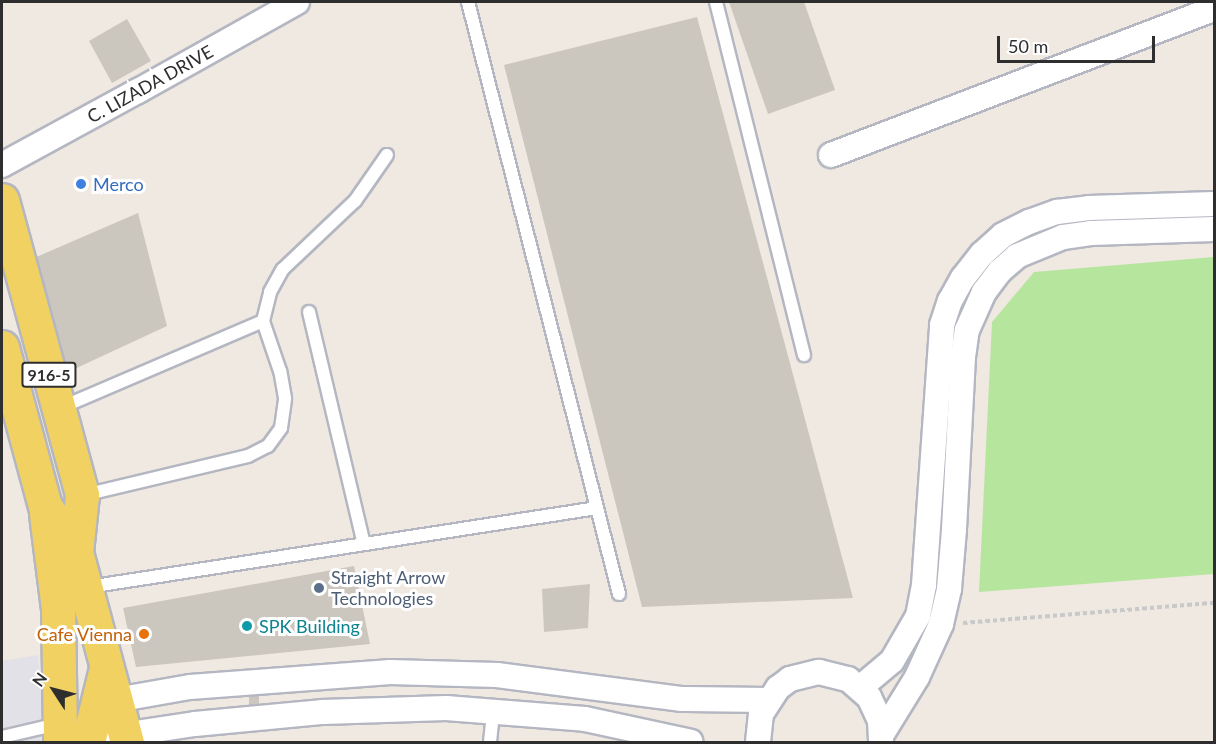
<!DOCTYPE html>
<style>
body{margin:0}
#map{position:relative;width:1216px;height:744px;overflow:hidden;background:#efe9e1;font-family:Lato,sans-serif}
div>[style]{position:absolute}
.industrial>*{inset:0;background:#e3e1e8}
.green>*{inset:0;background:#b6e59e}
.building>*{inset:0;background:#cbc7bf}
.path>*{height:4px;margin-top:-2px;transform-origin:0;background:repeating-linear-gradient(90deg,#c9c9c9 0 4.5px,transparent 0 7.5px)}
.roads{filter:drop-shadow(2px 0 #b4b7c1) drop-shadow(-2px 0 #b4b7c1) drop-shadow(0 2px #b4b7c1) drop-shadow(0 -2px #b4b7c1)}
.lane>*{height:12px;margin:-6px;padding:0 6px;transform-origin:6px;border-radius:6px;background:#fff}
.street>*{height:24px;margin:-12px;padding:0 12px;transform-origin:12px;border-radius:12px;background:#fff}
.primary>*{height:33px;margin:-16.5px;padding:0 16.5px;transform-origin:16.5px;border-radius:16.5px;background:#f2d163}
.dots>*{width:16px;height:16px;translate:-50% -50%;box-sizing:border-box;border:3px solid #fff;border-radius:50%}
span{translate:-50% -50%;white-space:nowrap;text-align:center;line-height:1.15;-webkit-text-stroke:6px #fff;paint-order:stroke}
.shield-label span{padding:2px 4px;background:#fff;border:2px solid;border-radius:4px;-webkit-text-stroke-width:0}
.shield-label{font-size:16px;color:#2e2e2e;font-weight:700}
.street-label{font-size:18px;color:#2e2e2e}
.shop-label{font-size:18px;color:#366cbe}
.left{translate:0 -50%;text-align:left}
.service-label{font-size:18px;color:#4e5e75}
.culture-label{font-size:18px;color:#0d838f}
.food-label{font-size:18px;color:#c56008}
.right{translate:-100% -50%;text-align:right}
.frame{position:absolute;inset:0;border:3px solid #2e2e2e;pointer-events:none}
.north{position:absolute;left:24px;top:660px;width:60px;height:60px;-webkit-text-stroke:4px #fff;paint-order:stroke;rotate:306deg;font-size:16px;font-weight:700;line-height:24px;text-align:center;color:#2e2e2e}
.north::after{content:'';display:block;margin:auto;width:21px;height:27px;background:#2e2e2e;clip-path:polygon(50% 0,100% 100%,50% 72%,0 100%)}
.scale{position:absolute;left:997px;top:36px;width:158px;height:27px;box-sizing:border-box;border:3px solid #2e2e2e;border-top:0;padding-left:8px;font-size:18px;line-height:21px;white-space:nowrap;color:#2e2e2e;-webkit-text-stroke:4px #fff;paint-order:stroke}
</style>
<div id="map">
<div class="industrial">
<i style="clip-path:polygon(38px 655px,44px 717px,42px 742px,2px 742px,2px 661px)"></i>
</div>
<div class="green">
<i style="clip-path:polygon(1214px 257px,1214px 574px,979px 592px,992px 322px,1034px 272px)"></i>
</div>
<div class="building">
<i style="clip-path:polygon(729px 2px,804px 2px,835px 90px,768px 114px)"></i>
<i style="clip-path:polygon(697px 17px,853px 598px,642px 607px,504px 65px)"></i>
<i style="clip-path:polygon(127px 19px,151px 61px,112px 83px,89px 41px)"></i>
<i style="clip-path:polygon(138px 213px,167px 326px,68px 372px,34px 258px)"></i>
<i style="clip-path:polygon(354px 566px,370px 644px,136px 667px,123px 608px)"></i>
<i style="clip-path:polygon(590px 584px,588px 628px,544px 632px,542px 589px)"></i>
<i style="clip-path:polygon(259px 695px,259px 705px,249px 705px,249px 696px)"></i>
</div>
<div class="path">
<i style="left:963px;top:623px;width:252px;rotate:-4.6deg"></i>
</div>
<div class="roads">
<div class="lane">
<i style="left:468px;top:2px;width:611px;rotate:75.69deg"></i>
<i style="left:716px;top:2px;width:364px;rotate:76deg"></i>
<i style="left:309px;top:312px;width:238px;rotate:76.7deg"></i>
<i style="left:60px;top:408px;width:221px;rotate:-23.2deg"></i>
<i style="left:84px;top:495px;width:169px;rotate:-13.4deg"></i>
<i style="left:248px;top:456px;width:22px;rotate:-27deg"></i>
<i style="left:268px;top:446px;width:22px;rotate:-54deg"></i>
<i style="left:281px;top:428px;width:30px;rotate:-82deg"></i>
<i style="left:285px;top:398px;width:27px;rotate:-100deg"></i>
<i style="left:280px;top:371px;width:53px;rotate:-108.8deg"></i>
<i style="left:263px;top:321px;width:30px;rotate:-76deg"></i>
<i style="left:270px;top:292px;width:26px;rotate:-61deg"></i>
<i style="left:283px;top:269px;width:99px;rotate:-43.4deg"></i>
<i style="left:355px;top:201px;width:56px;rotate:-55.2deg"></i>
<i style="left:88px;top:587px;width:515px;rotate:-8.82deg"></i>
<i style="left:2px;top:737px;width:57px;rotate:-13.1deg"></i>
<i style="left:490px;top:742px;width:31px;rotate:-84deg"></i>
</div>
<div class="street">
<i style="left:831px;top:155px;width:410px;rotate:-20.9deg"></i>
<i style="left:2px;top:165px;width:155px;rotate:-28.6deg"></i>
<i style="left:138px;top:91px;width:182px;rotate:-29.2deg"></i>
<i style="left:861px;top:687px;width:40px;rotate:-40deg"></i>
<i style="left:892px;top:661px;width:52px;rotate:-60deg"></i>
<i style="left:918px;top:616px;width:32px;rotate:-79deg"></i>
<i style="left:924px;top:585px;width:261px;rotate:-86deg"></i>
<i style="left:942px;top:325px;width:25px;rotate:-72deg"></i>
<i style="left:950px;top:301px;width:26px;rotate:-61deg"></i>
<i style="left:963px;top:278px;width:31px;rotate:-52deg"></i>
<i style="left:982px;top:254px;width:28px;rotate:-42deg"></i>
<i style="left:1003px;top:235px;width:29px;rotate:-27deg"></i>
<i style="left:1029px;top:222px;width:30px;rotate:-20deg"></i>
<i style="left:1057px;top:212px;width:32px;rotate:-7deg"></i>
<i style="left:1089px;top:208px;width:125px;rotate:-1.8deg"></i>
<i style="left:99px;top:703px;width:92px;rotate:-10deg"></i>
<i style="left:190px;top:687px;width:201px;rotate:-4.3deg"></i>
<i style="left:390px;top:672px;width:107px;rotate:1.6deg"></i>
<i style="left:497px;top:675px;width:187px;rotate:7.4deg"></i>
<i style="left:682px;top:699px;width:86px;rotate:0.7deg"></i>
<i style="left:882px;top:734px;width:67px;rotate:-58.4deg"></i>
<i style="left:917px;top:677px;width:58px;rotate:-65.6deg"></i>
<i style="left:941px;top:624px;width:36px;rotate:-77deg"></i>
<i style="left:949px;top:589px;width:60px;rotate:-85.2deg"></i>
<i style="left:954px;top:529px;width:172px;rotate:-87deg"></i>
<i style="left:963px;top:357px;width:27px;rotate:-82deg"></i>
<i style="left:967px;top:330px;width:42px;rotate:-65.9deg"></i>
<i style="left:984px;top:292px;width:26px;rotate:-53deg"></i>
<i style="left:1000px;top:271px;width:23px;rotate:-41deg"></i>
<i style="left:1017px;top:256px;width:50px;rotate:-22.4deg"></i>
<i style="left:1063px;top:237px;width:28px;rotate:-8deg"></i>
<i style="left:1091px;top:233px;width:123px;rotate:-1.9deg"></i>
<i style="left:89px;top:740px;width:107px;rotate:-8.6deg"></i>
<i style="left:195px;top:724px;width:129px;rotate:-5.4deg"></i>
<i style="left:323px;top:712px;width:123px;rotate:-1.9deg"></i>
<i style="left:446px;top:708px;width:139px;rotate:4.5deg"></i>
<i style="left:585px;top:719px;width:108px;rotate:12.2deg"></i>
<i style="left:758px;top:742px;width:28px;rotate:-84deg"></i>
<i style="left:761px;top:714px;width:31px;rotate:-57deg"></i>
<i style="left:778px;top:688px;width:15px;rotate:-37deg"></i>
<i style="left:790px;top:679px;width:30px;rotate:-14deg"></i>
<i style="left:819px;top:672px;width:30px;rotate:14deg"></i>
<i style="left:848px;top:679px;width:28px;rotate:41deg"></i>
<i style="left:869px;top:697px;width:26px;rotate:65deg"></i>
<i style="left:880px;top:721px;width:21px;rotate:87deg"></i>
</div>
<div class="primary">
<i style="left:2px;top:200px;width:306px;rotate:74.8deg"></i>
<i style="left:82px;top:495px;width:57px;rotate:96deg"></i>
<i style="left:2px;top:347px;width:165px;rotate:74.9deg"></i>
<i style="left:45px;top:506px;width:55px;rotate:56deg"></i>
<i style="left:76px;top:552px;width:197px;rotate:75deg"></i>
<i style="left:46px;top:514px;width:96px;rotate:82.8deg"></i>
<i style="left:58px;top:609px;width:133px;rotate:89.1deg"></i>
<i style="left:88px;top:742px;width:76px;rotate:-76.3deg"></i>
</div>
</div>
<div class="dots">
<i style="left:81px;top:184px;background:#3f7fe0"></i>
<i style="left:319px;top:588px;background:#5c6f8a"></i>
<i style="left:247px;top:626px;background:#0f9aa8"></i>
<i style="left:144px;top:634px;background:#e8710a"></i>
</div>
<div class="shield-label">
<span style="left:49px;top:375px">916-5</span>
</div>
<div class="street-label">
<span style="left:150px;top:84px;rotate:-29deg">C. LIZADA DRIVE</span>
</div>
<div class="shop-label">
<span class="left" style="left:93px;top:184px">Merco</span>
</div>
<div class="service-label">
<span class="left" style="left:331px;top:588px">Straight Arrow<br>Technologies</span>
</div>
<div class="culture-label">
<span class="left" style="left:259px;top:626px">SPK Building</span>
</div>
<div class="food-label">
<span class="right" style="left:132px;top:634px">Cafe Vienna</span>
</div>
<div class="frame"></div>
<div class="north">N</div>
<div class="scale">50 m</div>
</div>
